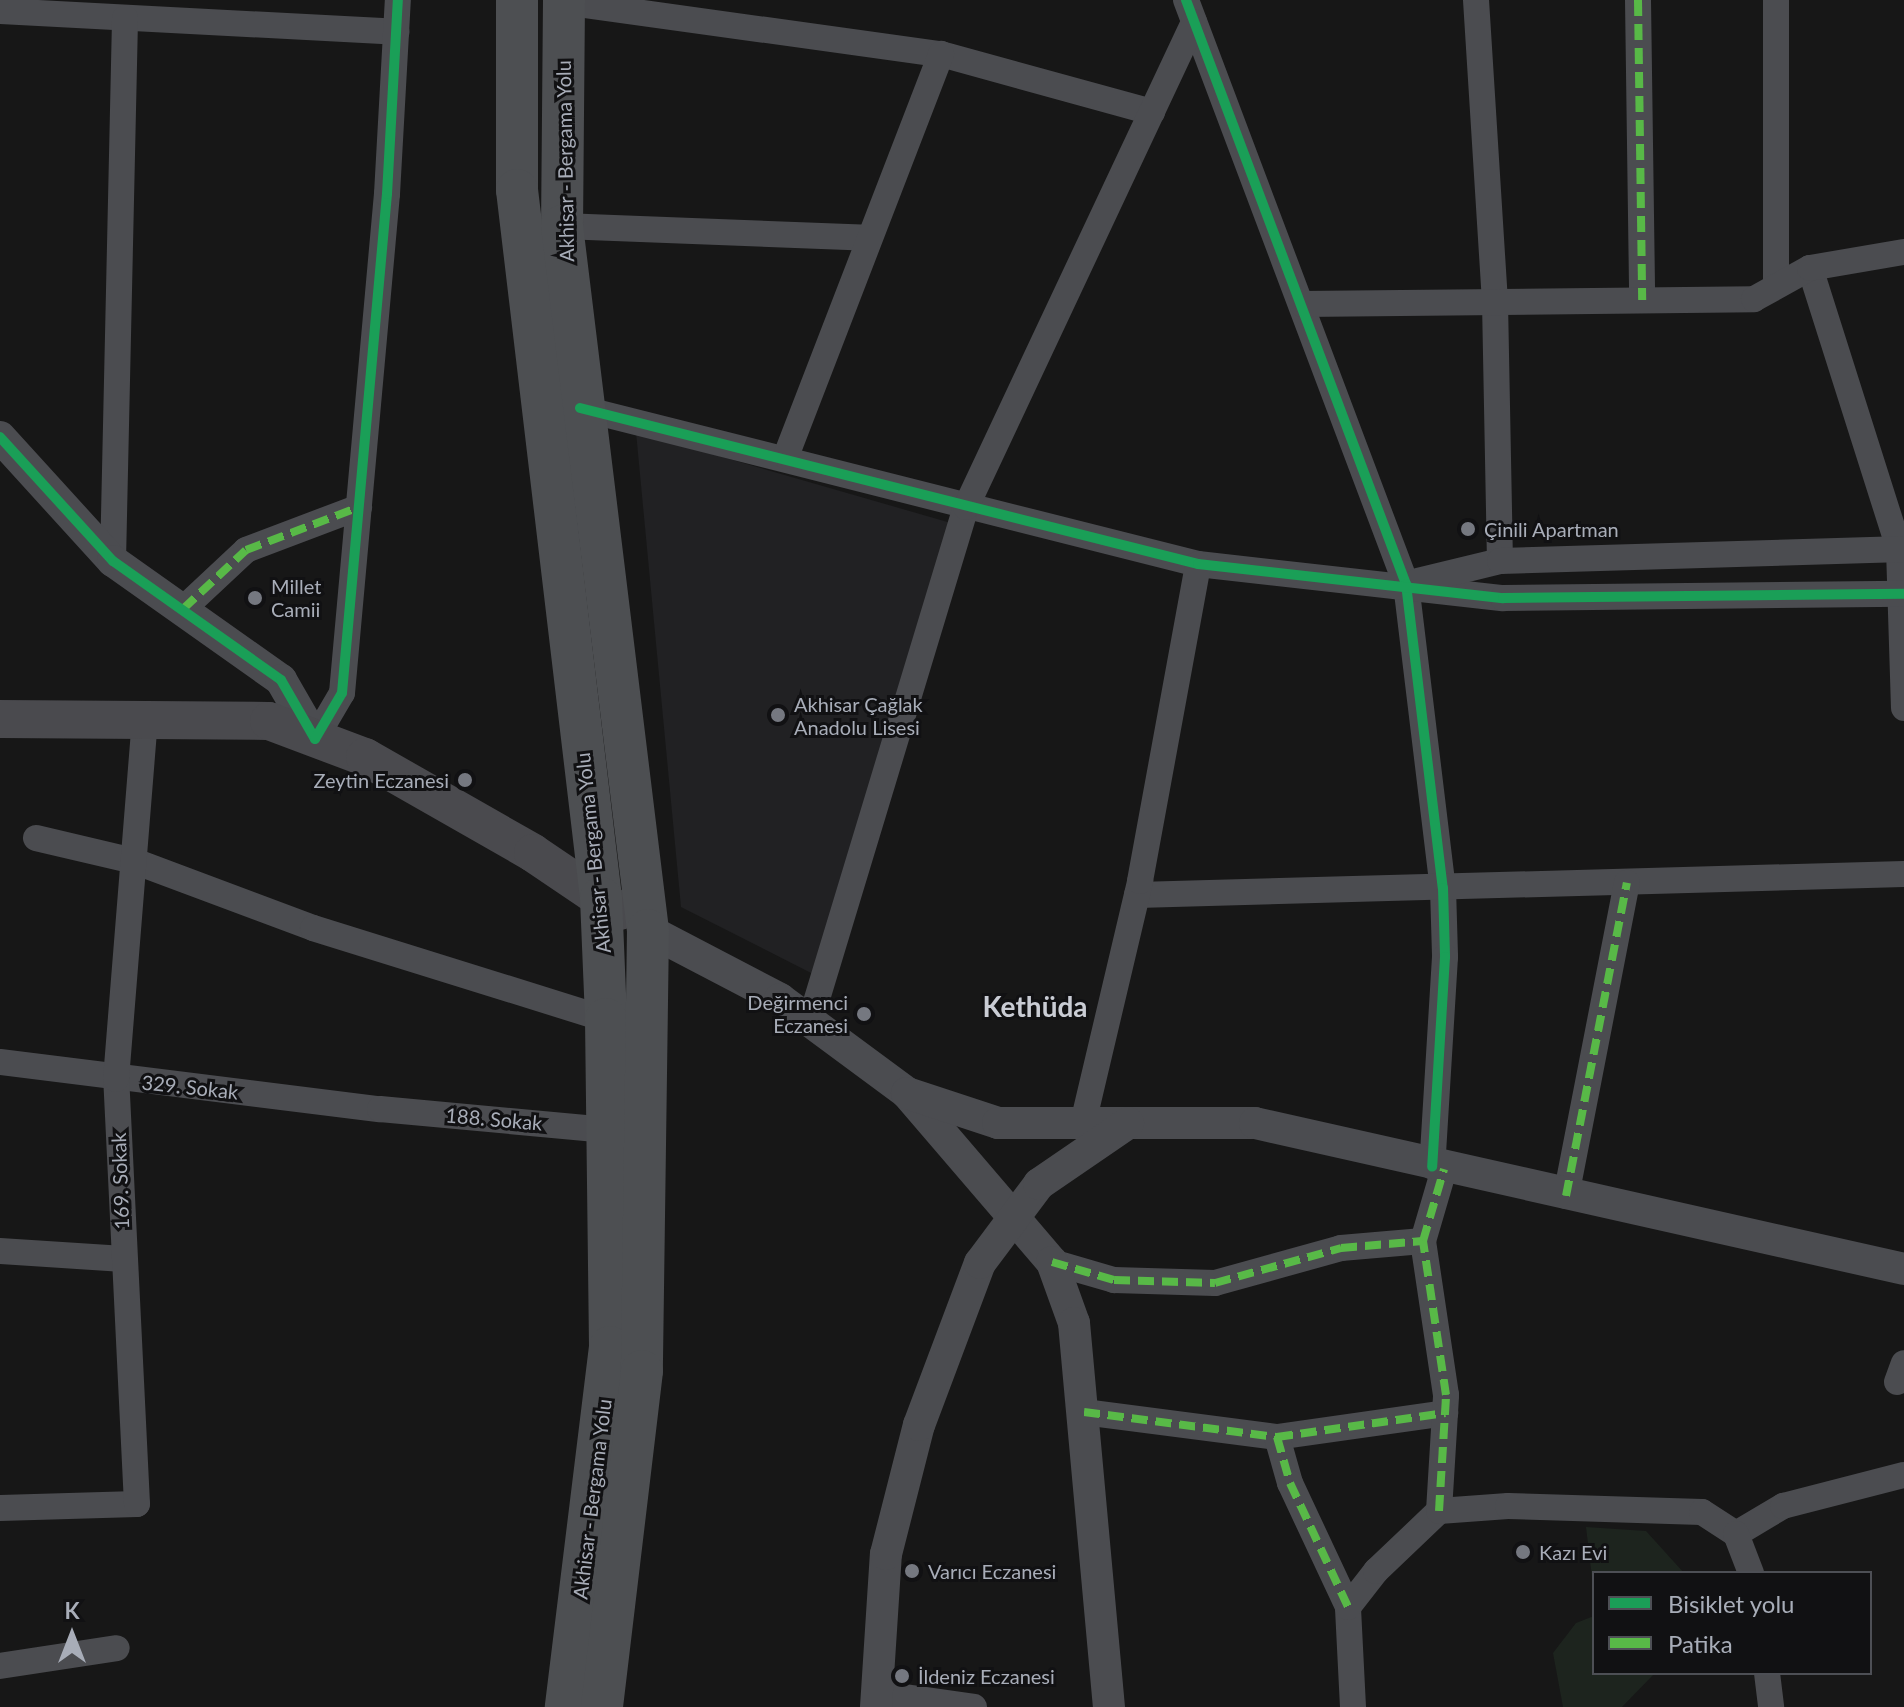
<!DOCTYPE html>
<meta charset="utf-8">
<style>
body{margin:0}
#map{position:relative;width:1904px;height:1707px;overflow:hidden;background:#171717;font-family:Lato,sans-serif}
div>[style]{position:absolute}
.built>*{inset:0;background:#212123}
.green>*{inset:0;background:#1d241e}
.minor>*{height:26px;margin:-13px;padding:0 13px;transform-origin:13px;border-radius:13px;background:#4b4c50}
.tertiary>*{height:32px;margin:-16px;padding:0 16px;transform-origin:16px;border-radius:16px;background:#4b4c50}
.secondary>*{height:38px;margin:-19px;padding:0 19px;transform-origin:19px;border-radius:19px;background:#4a4a4e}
.primary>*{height:42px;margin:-21px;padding:0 21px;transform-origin:21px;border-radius:21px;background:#4d4f52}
.quiet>*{height:8px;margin-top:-4px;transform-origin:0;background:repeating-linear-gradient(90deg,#58b947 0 16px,transparent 0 24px)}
.cycleway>*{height:10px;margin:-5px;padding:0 5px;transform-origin:5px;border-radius:5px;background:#1a9f57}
.dots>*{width:22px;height:22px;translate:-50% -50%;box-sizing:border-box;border:4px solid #111113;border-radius:50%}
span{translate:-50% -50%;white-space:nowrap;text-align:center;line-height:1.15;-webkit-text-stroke:6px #111113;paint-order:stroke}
.street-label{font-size:20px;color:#a8adb8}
.poi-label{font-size:20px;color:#a8adb8}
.left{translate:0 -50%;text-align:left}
.right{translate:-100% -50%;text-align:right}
.district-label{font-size:28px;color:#c9ccd4;font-weight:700}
.legend{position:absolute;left:1592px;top:1571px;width:280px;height:104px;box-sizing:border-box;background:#111113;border:2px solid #4d4f55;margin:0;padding:10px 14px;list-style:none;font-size:24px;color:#a8adb8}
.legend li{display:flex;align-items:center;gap:16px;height:40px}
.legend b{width:40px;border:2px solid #4d4f55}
.north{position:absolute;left:32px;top:1595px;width:80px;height:80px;-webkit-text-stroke:6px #111113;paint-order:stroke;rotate:0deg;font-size:22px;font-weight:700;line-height:32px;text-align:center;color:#a8adb8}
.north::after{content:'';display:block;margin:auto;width:28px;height:36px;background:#a8adb8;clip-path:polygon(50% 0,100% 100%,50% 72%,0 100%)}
</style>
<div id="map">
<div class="built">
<i style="clip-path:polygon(636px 432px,951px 523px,815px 975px,681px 907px)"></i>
</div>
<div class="green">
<i style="clip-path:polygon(1586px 1527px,1646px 1531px,1684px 1573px,1594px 1573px,1593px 1586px)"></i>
<i style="clip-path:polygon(1594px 1616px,1594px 1673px,1655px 1673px,1622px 1707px,1563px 1707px,1553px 1653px,1576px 1623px)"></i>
</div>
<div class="minor">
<i style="left:1186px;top:0;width:624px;rotate:69.36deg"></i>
<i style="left:1406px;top:584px;width:306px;rotate:83.1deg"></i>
<i style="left:1443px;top:888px;width:69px;rotate:88.3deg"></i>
<i style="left:1445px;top:957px;width:210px;rotate:93.5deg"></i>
<i style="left:1476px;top:0;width:303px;rotate:86.4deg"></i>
<i style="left:1495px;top:302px;width:259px;rotate:88.9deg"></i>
<i style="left:1638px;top:0;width:300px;rotate:89.2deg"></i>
<i style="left:1776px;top:0;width:282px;rotate:90deg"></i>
<i style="left:564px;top:2px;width:381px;rotate:7.9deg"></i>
<i style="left:941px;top:54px;width:219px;rotate:15.4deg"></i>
<i style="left:0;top:11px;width:397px;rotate:3deg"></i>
<i style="left:562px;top:226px;width:306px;rotate:2.2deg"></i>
<i style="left:1810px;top:268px;width:295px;rotate:72.4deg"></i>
<i style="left:1899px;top:549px;width:159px;rotate:88.2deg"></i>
<i style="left:1302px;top:304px;width:452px;rotate:-0.6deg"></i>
<i style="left:1754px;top:299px;width:64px;rotate:-29deg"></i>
<i style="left:1810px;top:268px;width:95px;rotate:-9.7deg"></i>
<i style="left:580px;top:408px;width:637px;rotate:14.17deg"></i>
<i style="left:1198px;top:564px;width:307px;rotate:6.4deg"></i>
<i style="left:1503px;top:598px;width:401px;rotate:-0.6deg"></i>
<i style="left:786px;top:456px;width:431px;rotate:-68.9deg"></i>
<i style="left:113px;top:561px;width:543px;rotate:-88.73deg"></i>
<i style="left:1418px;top:581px;width:84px;rotate:-13.7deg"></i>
<i style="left:1500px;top:561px;width:404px;rotate:-1.7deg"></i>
<i style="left:183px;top:609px;width:86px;rotate:-43.1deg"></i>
<i style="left:246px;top:550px;width:121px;rotate:-20.8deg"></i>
<i style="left:315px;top:739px;width:53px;rotate:-59.6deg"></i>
<i style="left:342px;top:693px;width:501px;rotate:-84.85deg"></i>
<i style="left:387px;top:194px;width:194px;rotate:-86.8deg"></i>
<i style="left:36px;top:838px;width:101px;rotate:13.2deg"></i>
<i style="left:134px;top:861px;width:191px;rotate:20.5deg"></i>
<i style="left:313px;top:928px;width:307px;rotate:17.3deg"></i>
<i style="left:1137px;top:895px;width:767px;rotate:-1.57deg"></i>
<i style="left:810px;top:1022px;width:538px;rotate:-73.15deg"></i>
<i style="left:966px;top:507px;width:536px;rotate:-64.82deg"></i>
<i style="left:0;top:1062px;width:383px;rotate:7.1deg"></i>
<i style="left:380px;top:1109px;width:228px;rotate:5.3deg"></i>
<i style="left:1083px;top:1123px;width:249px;rotate:-76.7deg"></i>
<i style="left:1140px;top:881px;width:322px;rotate:-79.6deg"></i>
<i style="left:1566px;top:1196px;width:319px;rotate:-79deg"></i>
<i style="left:0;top:1251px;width:124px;rotate:3.7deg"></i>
<i style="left:1052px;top:1262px;width:65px;rotate:16.2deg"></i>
<i style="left:1114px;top:1280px;width:101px;rotate:1.7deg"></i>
<i style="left:1215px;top:1283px;width:131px;rotate:-15.5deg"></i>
<i style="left:1341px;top:1248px;width:82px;rotate:-4.9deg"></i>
<i style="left:1897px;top:1382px;width:20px;rotate:-70deg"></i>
<i style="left:1084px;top:1412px;width:195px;rotate:7.4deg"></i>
<i style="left:1277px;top:1437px;width:170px;rotate:-8.1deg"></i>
<i style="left:1277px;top:1437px;width:48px;rotate:74.2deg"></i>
<i style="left:1290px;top:1483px;width:137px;rotate:64.9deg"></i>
<i style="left:0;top:1508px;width:137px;rotate:-1.7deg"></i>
<i style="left:137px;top:1504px;width:426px;rotate:-92.8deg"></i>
<i style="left:116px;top:1079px;width:359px;rotate:-85.4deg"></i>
<i style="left:1439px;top:1511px;width:116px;rotate:-86.5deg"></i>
<i style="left:1446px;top:1395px;width:156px;rotate:-98.5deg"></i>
<i style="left:1423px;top:1241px;width:75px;rotate:-73.7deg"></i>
<i style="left:1736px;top:1534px;width:55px;rotate:-30.8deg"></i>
<i style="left:1783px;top:1506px;width:125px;rotate:-14.4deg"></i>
<i style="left:0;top:1666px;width:118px;rotate:-8.7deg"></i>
<i style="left:1767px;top:1673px;width:34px;rotate:83deg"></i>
<i style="left:877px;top:1693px;width:98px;rotate:8.2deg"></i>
<i style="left:1353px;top:1707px;width:100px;rotate:-92.9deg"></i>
<i style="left:1348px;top:1607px;width:46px;rotate:-52.1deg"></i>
<i style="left:1376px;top:1571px;width:87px;rotate:-43.6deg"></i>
<i style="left:1439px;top:1511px;width:69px;rotate:-4.1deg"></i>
<i style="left:1508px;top:1506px;width:194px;rotate:1.8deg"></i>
<i style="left:1702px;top:1512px;width:40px;rotate:32.9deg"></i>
<i style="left:1736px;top:1534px;width:42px;rotate:69deg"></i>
</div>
<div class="tertiary">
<i style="left:0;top:437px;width:168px;rotate:47.7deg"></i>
<i style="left:113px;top:561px;width:206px;rotate:35.3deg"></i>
<i style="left:281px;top:680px;width:68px;rotate:60deg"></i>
<i style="left:648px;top:930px;width:149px;rotate:27.6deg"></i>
<i style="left:780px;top:999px;width:158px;rotate:36.5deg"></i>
<i style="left:907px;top:1093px;width:223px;rotate:49.4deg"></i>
<i style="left:1052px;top:1262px;width:65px;rotate:70.2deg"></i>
<i style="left:1074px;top:1323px;width:386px;rotate:84.8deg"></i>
<i style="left:907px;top:1093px;width:96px;rotate:18.2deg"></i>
<i style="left:998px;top:1123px;width:257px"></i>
<i style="left:1255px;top:1123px;width:665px;rotate:12.68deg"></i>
<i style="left:876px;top:1707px;width:153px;rotate:-86.3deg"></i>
<i style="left:886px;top:1554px;width:133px;rotate:-75.7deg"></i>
<i style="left:919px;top:1425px;width:173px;rotate:-69.4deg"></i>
<i style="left:980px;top:1263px;width:99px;rotate:-53.2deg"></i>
<i style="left:1039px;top:1184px;width:108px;rotate:-34.4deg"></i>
</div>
<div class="secondary">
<i style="left:0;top:719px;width:269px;rotate:0.4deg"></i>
<i style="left:269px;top:721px;width:103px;rotate:20.6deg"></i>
<i style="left:365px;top:757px;width:193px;rotate:29.7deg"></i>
<i style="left:533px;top:853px;width:104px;rotate:34deg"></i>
</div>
<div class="primary">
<i style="left:517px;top:0;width:190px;rotate:90deg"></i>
<i style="left:517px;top:190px;width:713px;rotate:83.23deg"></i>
<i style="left:601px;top:898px;width:121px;rotate:87.6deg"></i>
<i style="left:606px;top:1019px;width:328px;rotate:89.3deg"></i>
<i style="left:610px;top:1347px;width:363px;rotate:97deg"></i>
<i style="left:564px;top:0;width:226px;rotate:90.5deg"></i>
<i style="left:562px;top:226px;width:709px;rotate:83.04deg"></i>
<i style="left:648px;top:930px;width:441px;rotate:90.8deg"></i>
<i style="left:642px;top:1371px;width:338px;rotate:96.8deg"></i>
</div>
<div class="quiet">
<i style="left:1638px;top:0;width:300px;rotate:89.2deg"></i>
<i style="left:183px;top:609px;width:86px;rotate:-43.1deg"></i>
<i style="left:246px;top:550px;width:121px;rotate:-20.8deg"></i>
<i style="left:1566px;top:1196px;width:319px;rotate:-79deg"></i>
<i style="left:1052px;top:1262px;width:65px;rotate:16.2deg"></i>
<i style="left:1114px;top:1280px;width:101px;rotate:1.7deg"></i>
<i style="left:1215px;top:1283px;width:131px;rotate:-15.5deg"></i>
<i style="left:1341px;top:1248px;width:82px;rotate:-4.9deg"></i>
<i style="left:1084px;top:1412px;width:195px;rotate:7.4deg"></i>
<i style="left:1277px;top:1437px;width:170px;rotate:-8.1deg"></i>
<i style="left:1277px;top:1437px;width:48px;rotate:74.2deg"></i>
<i style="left:1290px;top:1483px;width:137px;rotate:64.9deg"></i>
<i style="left:1439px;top:1511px;width:116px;rotate:-86.5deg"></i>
<i style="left:1446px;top:1395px;width:156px;rotate:-98.5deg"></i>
<i style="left:1423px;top:1241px;width:75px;rotate:-73.7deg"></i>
</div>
<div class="cycleway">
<i style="left:1186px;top:0;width:624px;rotate:69.36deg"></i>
<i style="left:1406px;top:584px;width:306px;rotate:83.1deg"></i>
<i style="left:1443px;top:888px;width:69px;rotate:88.3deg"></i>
<i style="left:1445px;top:957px;width:210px;rotate:93.5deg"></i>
<i style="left:580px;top:408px;width:637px;rotate:14.17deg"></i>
<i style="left:1198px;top:564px;width:307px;rotate:6.4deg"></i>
<i style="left:1503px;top:598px;width:401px;rotate:-0.6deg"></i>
<i style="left:0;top:437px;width:168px;rotate:47.7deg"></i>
<i style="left:113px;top:561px;width:206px;rotate:35.3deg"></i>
<i style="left:281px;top:680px;width:68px;rotate:60deg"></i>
<i style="left:315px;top:739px;width:53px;rotate:-59.6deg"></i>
<i style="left:342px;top:693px;width:501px;rotate:-84.85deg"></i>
<i style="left:387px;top:194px;width:194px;rotate:-86.8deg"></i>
</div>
<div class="dots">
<i style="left:1468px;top:529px;background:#757880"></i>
<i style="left:255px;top:598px;background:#757880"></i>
<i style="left:778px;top:715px;background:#757880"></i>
<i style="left:465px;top:780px;background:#757880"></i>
<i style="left:864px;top:1014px;background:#757880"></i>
<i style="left:1523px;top:1552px;background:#757880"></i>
<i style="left:912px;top:1571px;background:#757880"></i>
<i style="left:902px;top:1676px;background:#757880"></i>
</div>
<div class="street-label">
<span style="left:565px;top:161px;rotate:-91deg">Akhisar - Bergama Yolu</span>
<span style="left:593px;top:853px;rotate:-96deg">Akhisar - Bergama Yolu</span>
<span style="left:190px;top:1087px;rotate:6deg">329. Sokak</span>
<span style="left:494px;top:1119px;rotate:5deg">188. Sokak</span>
<span style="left:120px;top:1181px;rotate:-92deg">169. Sokak</span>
<span style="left:592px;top:1499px;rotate:-83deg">Akhisar - Bergama Yolu</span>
</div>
<div class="poi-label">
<span class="left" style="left:1484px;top:529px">Çinili Apartman</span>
<span class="left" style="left:271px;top:598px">Millet<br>Camii</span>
<span class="left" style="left:794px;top:716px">Akhisar Çağlak<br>Anadolu Lisesi</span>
<span class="right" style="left:449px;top:780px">Zeytin Eczanesi</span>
<span class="right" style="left:848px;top:1014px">Değirmenci<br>Eczanesi</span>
<span class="left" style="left:1539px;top:1552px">Kazı Evi</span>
<span class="left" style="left:928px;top:1571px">Varıcı Eczanesi</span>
<span class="left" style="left:918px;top:1676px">İldeniz Eczanesi</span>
</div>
<div class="district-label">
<span style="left:1035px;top:1006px">Kethüda</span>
</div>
<ul class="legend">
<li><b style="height:10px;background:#1a9f57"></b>Bisiklet yolu</li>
<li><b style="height:10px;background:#58b947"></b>Patika</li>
</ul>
<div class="north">K</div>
</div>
